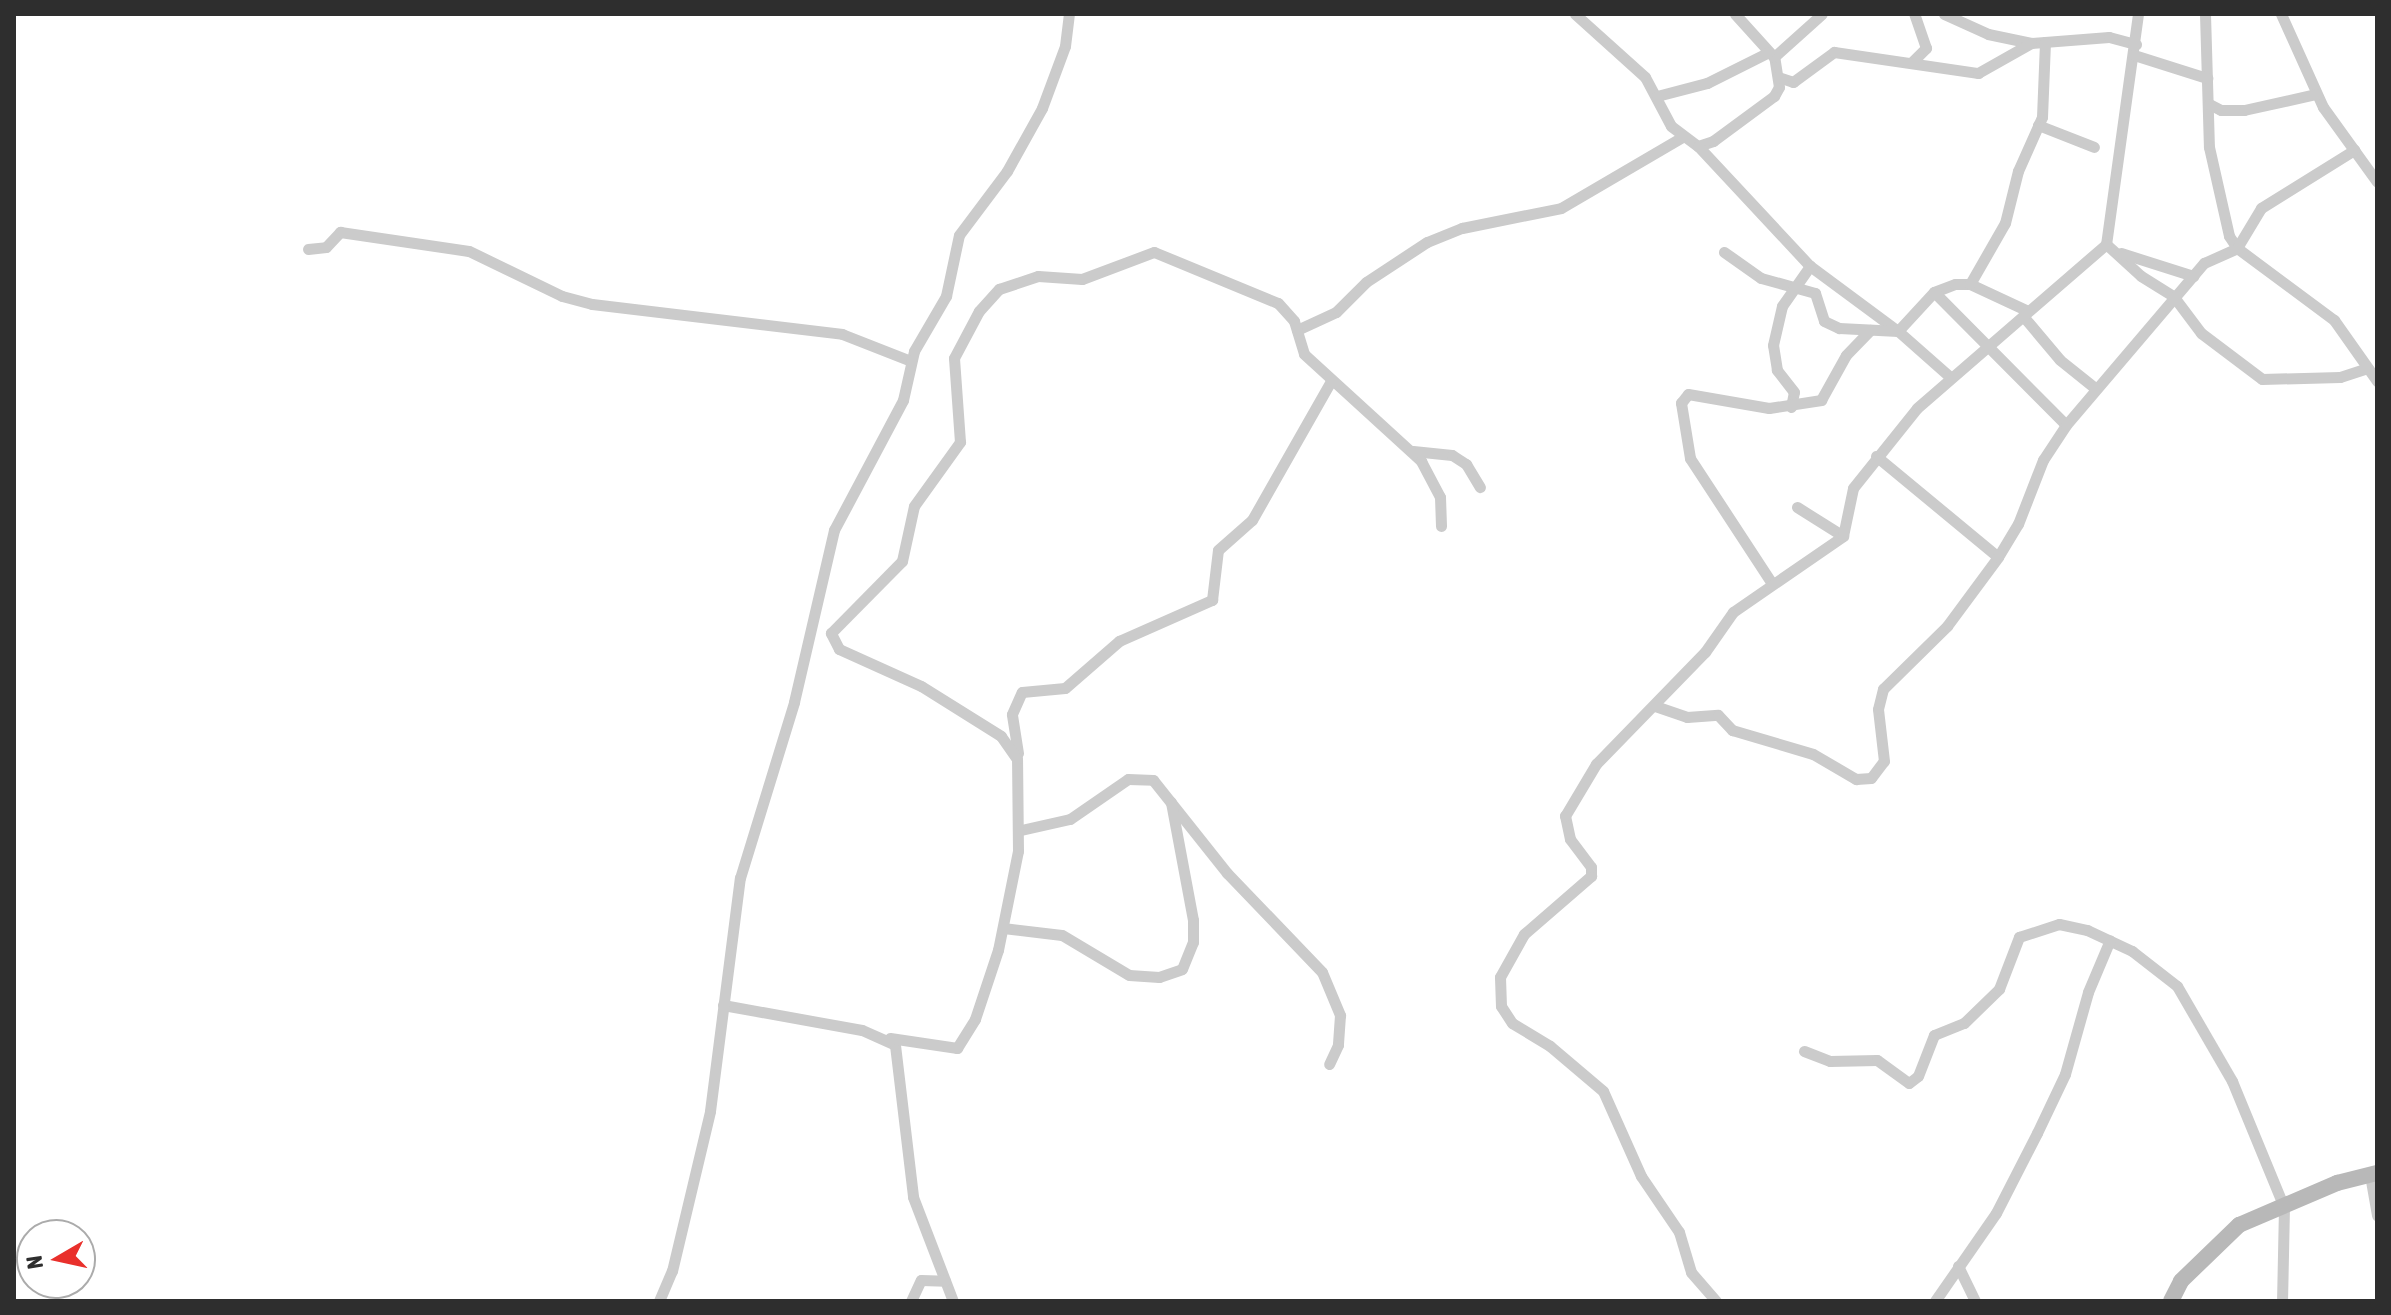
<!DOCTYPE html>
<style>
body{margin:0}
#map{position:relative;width:2391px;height:1315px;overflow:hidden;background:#fff;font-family:"Asap Condensed",sans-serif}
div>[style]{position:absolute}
.street>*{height:11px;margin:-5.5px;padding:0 5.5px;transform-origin:5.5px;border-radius:5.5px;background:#cbcbcb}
.secondary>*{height:16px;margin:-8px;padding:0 8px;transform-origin:8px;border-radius:8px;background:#b8b8b8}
span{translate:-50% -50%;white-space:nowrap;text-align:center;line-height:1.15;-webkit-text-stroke:8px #fff;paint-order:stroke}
.frame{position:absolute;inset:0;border:16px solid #2e2e2e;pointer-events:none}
.north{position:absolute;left:16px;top:1219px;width:80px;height:80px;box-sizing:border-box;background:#fff;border:2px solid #ababab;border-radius:50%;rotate:261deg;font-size:22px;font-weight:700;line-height:32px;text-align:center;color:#2e2e2e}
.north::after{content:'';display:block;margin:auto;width:28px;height:36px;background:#e9302c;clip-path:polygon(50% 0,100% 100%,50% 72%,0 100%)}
</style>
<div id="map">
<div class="street">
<i style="left:1575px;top:14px;width:94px;rotate:42deg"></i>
<i style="left:1645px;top:77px;width:55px;rotate:62deg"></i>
<i style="left:1671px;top:126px;width:34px;rotate:37deg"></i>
<i style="left:1698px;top:146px;width:16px;rotate:-18deg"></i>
<i style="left:1713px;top:141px;width:76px;rotate:-36.4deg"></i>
<i style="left:1774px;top:96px;width:10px;rotate:-61deg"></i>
<i style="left:1779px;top:87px;width:30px;rotate:-99deg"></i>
<i style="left:1774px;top:57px;width:64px;rotate:-41.9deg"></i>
<i style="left:1735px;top:14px;width:57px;rotate:47.9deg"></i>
<i style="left:1944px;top:14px;width:48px;rotate:24.4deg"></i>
<i style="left:1988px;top:34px;width:44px;rotate:11.8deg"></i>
<i style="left:2031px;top:43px;width:78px;rotate:-4.4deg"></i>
<i style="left:2109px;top:37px;width:28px;rotate:15deg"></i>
<i style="left:2138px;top:14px;width:232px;rotate:97.9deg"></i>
<i style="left:2106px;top:244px;width:47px;rotate:42.4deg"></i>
<i style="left:2141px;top:276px;width:39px;rotate:32deg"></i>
<i style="left:2174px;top:297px;width:45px;rotate:53.1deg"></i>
<i style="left:2201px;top:333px;width:76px;rotate:37deg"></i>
<i style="left:2262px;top:379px;width:78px;rotate:-1.5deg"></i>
<i style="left:2340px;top:377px;width:29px;rotate:-18deg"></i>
<i style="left:2205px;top:14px;width:133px;rotate:88.3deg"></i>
<i style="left:2209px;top:147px;width:91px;rotate:77.3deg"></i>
<i style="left:2229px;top:236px;width:14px;rotate:56deg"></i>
<i style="left:2237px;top:248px;width:121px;rotate:36.6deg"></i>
<i style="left:2334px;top:320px;width:75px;rotate:54.8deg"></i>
<i style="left:2281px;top:14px;width:102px;rotate:65.7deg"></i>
<i style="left:2323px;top:107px;width:92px;rotate:54.2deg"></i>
<i style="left:2134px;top:55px;width:77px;rotate:17.5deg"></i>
<i style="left:1912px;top:62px;width:20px;rotate:-45deg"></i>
<i style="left:1926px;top:48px;width:36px;rotate:-109deg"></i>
<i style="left:1778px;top:77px;width:16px;rotate:18deg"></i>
<i style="left:1793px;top:82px;width:51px;rotate:-36.2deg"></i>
<i style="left:1834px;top:52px;width:146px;rotate:8.3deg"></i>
<i style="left:1978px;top:73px;width:61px;rotate:-29.5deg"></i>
<i style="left:1657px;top:96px;width:52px;rotate:-14.6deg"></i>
<i style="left:1707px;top:83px;width:69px;rotate:-26.6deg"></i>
<i style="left:2209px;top:104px;width:13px;rotate:27deg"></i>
<i style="left:2221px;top:110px;width:23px"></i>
<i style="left:2244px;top:110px;width:74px;rotate:-12.5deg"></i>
<i style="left:2038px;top:125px;width:60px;rotate:21.4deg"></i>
<i style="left:1698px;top:146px;width:164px;rotate:47deg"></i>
<i style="left:1810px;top:266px;width:109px;rotate:36.5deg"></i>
<i style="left:1898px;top:331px;width:69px;rotate:41.5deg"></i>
<i style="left:308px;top:249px;width:18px;rotate:-6deg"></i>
<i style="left:326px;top:247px;width:21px;rotate:-47deg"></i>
<i style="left:340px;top:232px;width:130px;rotate:8.4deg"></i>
<i style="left:469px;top:251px;width:103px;rotate:25.8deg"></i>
<i style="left:562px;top:296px;width:31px;rotate:15deg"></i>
<i style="left:592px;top:304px;width:252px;rotate:6.8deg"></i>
<i style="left:842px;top:334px;width:74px;rotate:21.4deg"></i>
<i style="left:1724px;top:252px;width:45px;rotate:35.1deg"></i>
<i style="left:1761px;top:278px;width:56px;rotate:15.5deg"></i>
<i style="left:1815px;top:293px;width:29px;rotate:72deg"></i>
<i style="left:1824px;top:321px;width:17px;rotate:25deg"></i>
<i style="left:1839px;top:328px;width:59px;rotate:2.9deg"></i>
<i style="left:1898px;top:331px;width:53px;rotate:-47.3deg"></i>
<i style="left:1934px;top:292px;width:22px;rotate:-21deg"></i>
<i style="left:1955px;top:284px;width:15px"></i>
<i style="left:1970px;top:284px;width:64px;rotate:25deg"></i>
<i style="left:2121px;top:253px;width:76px;rotate:17.7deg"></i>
<i style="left:1970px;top:284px;width:70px;rotate:-60.2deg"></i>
<i style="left:2005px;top:223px;width:54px;rotate:-76deg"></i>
<i style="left:2018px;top:171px;width:59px;rotate:-66deg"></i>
<i style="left:2042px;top:117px;width:75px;rotate:-87.7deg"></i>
<i style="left:1934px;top:292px;width:187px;rotate:45.2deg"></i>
<i style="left:2023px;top:316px;width:57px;rotate:49.9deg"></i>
<i style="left:2060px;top:360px;width:45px;rotate:38.7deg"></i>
<i style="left:1297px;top:330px;width:43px;rotate:-24.8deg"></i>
<i style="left:1336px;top:312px;width:42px;rotate:-45deg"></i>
<i style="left:1366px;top:282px;width:73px;rotate:-33.3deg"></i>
<i style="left:1427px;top:242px;width:38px;rotate:-22deg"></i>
<i style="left:1462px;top:228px;width:101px;rotate:-11.4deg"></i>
<i style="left:1561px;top:208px;width:139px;rotate:-30.3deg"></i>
<i style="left:1791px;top:407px;width:15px;rotate:-79deg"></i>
<i style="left:1794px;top:392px;width:28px;rotate:-128deg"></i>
<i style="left:1777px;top:370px;width:25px;rotate:-99deg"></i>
<i style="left:1773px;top:345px;width:40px;rotate:-77deg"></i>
<i style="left:1782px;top:306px;width:49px;rotate:-55deg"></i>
<i style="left:1413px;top:451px;width:39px;rotate:6deg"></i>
<i style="left:1452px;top:455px;width:17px;rotate:33deg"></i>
<i style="left:1466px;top:464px;width:27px;rotate:59deg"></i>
<i style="left:1876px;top:456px;width:158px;rotate:39.6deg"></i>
<i style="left:1797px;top:507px;width:54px;rotate:32.2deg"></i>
<i style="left:1771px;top:582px;width:148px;rotate:-123.2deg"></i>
<i style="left:1690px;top:458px;width:56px;rotate:-99.3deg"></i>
<i style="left:1681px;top:403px;width:11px;rotate:-52deg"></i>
<i style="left:1688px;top:394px;width:82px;rotate:9.8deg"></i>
<i style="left:1769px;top:408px;width:53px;rotate:-8.7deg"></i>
<i style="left:1821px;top:400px;width:51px;rotate:-60.9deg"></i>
<i style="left:1846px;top:355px;width:35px;rotate:-46deg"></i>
<i style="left:1655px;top:706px;width:34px;rotate:19deg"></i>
<i style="left:1687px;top:717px;width:31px;rotate:-4deg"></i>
<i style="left:1718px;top:715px;width:21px;rotate:47deg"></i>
<i style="left:1732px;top:730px;width:84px;rotate:16.5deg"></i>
<i style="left:1813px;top:754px;width:50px;rotate:30.2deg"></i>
<i style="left:1856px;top:779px;width:15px;rotate:-4deg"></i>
<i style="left:1871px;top:778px;width:21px;rotate:-53deg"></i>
<i style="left:1884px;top:761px;width:52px;rotate:-96.6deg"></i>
<i style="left:1878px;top:709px;width:21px;rotate:-76deg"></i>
<i style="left:1883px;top:689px;width:90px;rotate:-44.5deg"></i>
<i style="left:1947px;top:626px;width:86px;rotate:-53.5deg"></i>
<i style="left:1998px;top:557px;width:39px;rotate:-59deg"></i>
<i style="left:2018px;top:524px;width:69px;rotate:-68.7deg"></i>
<i style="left:2043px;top:460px;width:42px;rotate:-56.7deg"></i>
<i style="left:2066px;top:425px;width:213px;rotate:-49.6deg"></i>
<i style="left:2204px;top:263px;width:36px;rotate:-24deg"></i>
<i style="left:2237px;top:248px;width:47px;rotate:-59deg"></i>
<i style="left:2261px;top:208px;width:110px;rotate:-31.9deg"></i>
<i style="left:1018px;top:753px;width:39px;rotate:-99deg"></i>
<i style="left:1012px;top:714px;width:24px;rotate:-66deg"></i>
<i style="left:1022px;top:692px;width:43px;rotate:-5.3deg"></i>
<i style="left:1065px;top:688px;width:72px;rotate:-41deg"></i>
<i style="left:1119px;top:641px;width:102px;rotate:-23.8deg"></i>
<i style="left:1212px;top:600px;width:50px;rotate:-83.2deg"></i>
<i style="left:1218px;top:550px;width:45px;rotate:-41.4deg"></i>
<i style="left:1252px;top:520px;width:160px;rotate:-60.4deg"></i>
<i style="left:1021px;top:830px;width:50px;rotate:-12.7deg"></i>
<i style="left:1070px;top:819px;width:70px;rotate:-34.6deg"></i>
<i style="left:1128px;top:779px;width:25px;rotate:2deg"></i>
<i style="left:1153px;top:780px;width:119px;rotate:51.5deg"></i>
<i style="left:1227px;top:873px;width:137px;rotate:46.2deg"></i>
<i style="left:1322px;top:972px;width:47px;rotate:67.3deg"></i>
<i style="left:1340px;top:1015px;width:30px;rotate:94deg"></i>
<i style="left:1338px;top:1045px;width:21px;rotate:115deg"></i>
<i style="left:1003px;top:928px;width:59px;rotate:6.8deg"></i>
<i style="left:1062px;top:935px;width:78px;rotate:30.8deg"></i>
<i style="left:1129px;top:975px;width:30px;rotate:4deg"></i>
<i style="left:1159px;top:977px;width:24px;rotate:-19deg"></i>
<i style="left:1182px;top:969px;width:29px;rotate:-68deg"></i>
<i style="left:1193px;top:942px;width:22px;rotate:-90deg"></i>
<i style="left:1193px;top:920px;width:120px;rotate:-100.6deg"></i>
<i style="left:723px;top:1005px;width:141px;rotate:10.2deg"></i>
<i style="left:862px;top:1030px;width:36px;rotate:24deg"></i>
<i style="left:895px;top:1045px;width:153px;rotate:83.2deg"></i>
<i style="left:913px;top:1197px;width:111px;rotate:69deg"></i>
<i style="left:890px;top:1038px;width:68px;rotate:8.5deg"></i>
<i style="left:957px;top:1048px;width:34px;rotate:-58deg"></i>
<i style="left:975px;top:1019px;width:73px;rotate:-71.6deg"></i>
<i style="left:998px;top:950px;width:101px;rotate:-78.6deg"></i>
<i style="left:1018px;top:851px;width:92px;rotate:-90.6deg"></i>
<i style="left:1017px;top:759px;width:28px;rotate:-125deg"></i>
<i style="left:1001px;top:736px;width:94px;rotate:-148deg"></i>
<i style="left:921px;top:686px;width:90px;rotate:-155.7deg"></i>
<i style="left:839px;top:649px;width:18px;rotate:-117deg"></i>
<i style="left:831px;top:633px;width:101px;rotate:-45.4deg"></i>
<i style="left:902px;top:561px;width:56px;rotate:-77.7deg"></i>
<i style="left:914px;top:506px;width:79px;rotate:-54.3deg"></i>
<i style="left:960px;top:442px;width:84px;rotate:-94.1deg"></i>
<i style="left:954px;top:358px;width:53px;rotate:-62deg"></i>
<i style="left:979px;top:311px;width:30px;rotate:-48deg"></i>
<i style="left:999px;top:289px;width:41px;rotate:-18.4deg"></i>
<i style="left:1038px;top:276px;width:44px;rotate:3.9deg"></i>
<i style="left:1082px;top:279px;width:77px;rotate:-20.6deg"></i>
<i style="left:1154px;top:252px;width:134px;rotate:22.4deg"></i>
<i style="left:1278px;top:303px;width:24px;rotate:48deg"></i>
<i style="left:1294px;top:321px;width:34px;rotate:73deg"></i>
<i style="left:1304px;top:354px;width:159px;rotate:42.4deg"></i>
<i style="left:1421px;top:461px;width:41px;rotate:62.2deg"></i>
<i style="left:1440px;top:497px;width:29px;rotate:88deg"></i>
<i style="left:1804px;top:1051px;width:28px;rotate:21deg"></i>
<i style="left:1830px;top:1061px;width:47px;rotate:-1.2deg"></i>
<i style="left:1877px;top:1060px;width:39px;rotate:36deg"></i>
<i style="left:1909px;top:1083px;width:11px;rotate:-38deg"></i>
<i style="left:1918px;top:1076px;width:44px;rotate:-68.7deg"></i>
<i style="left:1934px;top:1035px;width:32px;rotate:-22deg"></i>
<i style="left:1964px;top:1023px;width:49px;rotate:-44.2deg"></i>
<i style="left:1999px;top:989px;width:56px;rotate:-69deg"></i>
<i style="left:2019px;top:937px;width:42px;rotate:-18deg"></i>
<i style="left:2059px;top:924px;width:29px;rotate:12deg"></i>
<i style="left:2087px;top:930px;width:50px;rotate:25deg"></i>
<i style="left:2132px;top:951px;width:57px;rotate:37.9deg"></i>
<i style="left:2177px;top:986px;width:110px;rotate:59.9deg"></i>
<i style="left:2232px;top:1081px;width:136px;rotate:67.6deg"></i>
<i style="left:2284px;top:1207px;width:94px;rotate:91.2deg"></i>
<i style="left:2370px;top:1175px;width:41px;rotate:80.1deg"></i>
<i style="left:1958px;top:1266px;width:39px;rotate:64deg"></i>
<i style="left:659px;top:1301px;width:33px;rotate:-67deg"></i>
<i style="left:672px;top:1271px;width:164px;rotate:-76.6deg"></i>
<i style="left:710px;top:1111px;width:235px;rotate:-82.7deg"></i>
<i style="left:740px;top:878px;width:184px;rotate:-72.9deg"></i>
<i style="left:794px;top:702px;width:177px;rotate:-76.9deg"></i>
<i style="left:834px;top:530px;width:147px;rotate:-62deg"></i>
<i style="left:903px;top:400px;width:50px;rotate:-77.3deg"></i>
<i style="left:914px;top:351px;width:64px;rotate:-59.8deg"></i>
<i style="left:946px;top:296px;width:62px;rotate:-78deg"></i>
<i style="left:959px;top:235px;width:80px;rotate:-53.1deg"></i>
<i style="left:1007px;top:171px;width:72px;rotate:-60.9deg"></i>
<i style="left:1042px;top:108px;width:66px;rotate:-69.6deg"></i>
<i style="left:1065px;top:46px;width:32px;rotate:-83deg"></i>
<i style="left:911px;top:1301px;width:23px;rotate:-65deg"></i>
<i style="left:921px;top:1280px;width:24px;rotate:2deg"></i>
<i style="left:1716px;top:1301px;width:38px;rotate:-131deg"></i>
<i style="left:1691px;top:1272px;width:42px;rotate:-106.7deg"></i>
<i style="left:1679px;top:1232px;width:68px;rotate:-124.2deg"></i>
<i style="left:1641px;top:1176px;width:93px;rotate:-114.1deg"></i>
<i style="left:1603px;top:1091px;width:70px;rotate:-139.7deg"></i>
<i style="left:1550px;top:1046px;width:44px;rotate:-148.8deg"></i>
<i style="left:1512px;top:1023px;width:20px;rotate:-123deg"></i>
<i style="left:1501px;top:1006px;width:29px;rotate:-92deg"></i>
<i style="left:1500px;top:977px;width:49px;rotate:-60.8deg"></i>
<i style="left:1524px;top:934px;width:89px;rotate:-40.9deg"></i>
<i style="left:1591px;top:876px;width:9px;rotate:-90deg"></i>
<i style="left:1591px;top:867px;width:35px;rotate:-127deg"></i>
<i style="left:1570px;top:839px;width:24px;rotate:-102deg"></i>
<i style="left:1565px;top:816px;width:61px;rotate:-59.2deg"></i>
<i style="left:1596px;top:764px;width:156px;rotate:-45.8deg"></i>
<i style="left:1705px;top:652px;width:49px;rotate:-55deg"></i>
<i style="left:1733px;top:612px;width:134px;rotate:-34.6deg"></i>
<i style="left:1843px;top:536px;width:49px;rotate:-78.2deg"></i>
<i style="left:1853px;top:488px;width:102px;rotate:-51.3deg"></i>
<i style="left:1917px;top:408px;width:250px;rotate:-40.9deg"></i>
<i style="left:1935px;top:1301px;width:107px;rotate:-55.3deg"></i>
<i style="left:1996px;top:1213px;width:90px;rotate:-62.9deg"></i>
<i style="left:2037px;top:1133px;width:65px;rotate:-64.6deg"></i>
<i style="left:2065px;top:1074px;width:85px;rotate:-74.3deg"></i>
<i style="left:2088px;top:992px;width:56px;rotate:-67.1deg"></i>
</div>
<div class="secondary">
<i style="left:2171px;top:1301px;width:22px;rotate:-63deg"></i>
<i style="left:2181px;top:1281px;width:81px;rotate:-44deg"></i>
<i style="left:2239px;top:1225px;width:107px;rotate:-23.2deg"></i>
<i style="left:2337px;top:1183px;width:41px;rotate:-14deg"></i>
</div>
<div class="frame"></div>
<div class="north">N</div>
</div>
